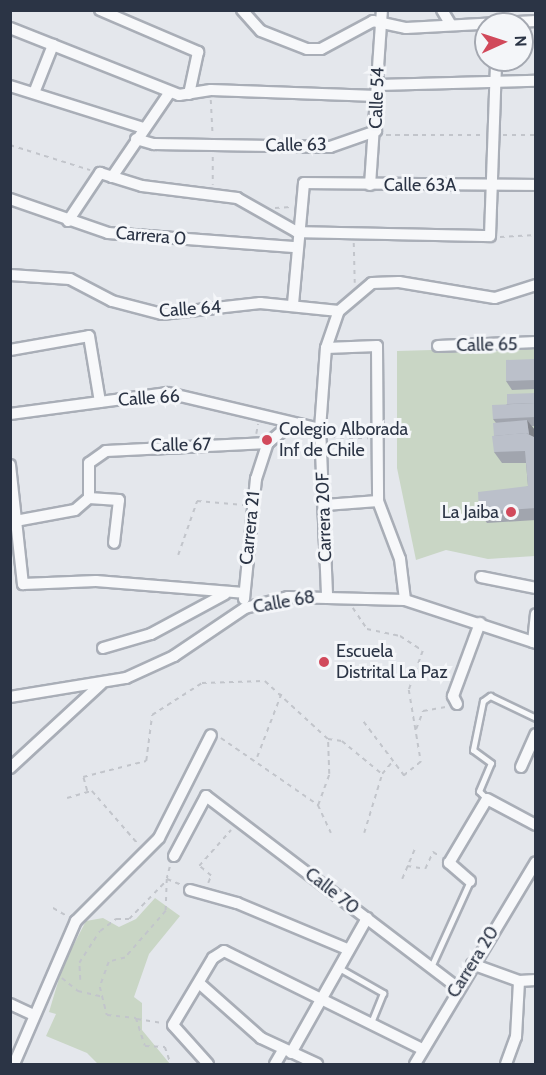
<!DOCTYPE html>
<style>
body{margin:0}
#map{position:relative;width:546px;height:1075px;overflow:hidden;background:#e4e7ec;font-family:Cabin,sans-serif}
div>[style]{position:absolute}
.green>*{inset:0;background:#c9d6c5}
.path>*{height:1.5px;margin-top:-0.75px;transform-origin:0;background:repeating-linear-gradient(90deg,#c2c5cb 0 4.5px,transparent 0 9px)}
.roads{filter:drop-shadow(2px 0 #a9aeb7) drop-shadow(-2px 0 #a9aeb7) drop-shadow(0 2px #a9aeb7) drop-shadow(0 -2px #a9aeb7)}
.service>*{height:5px;margin:-2.5px;padding:0 2.5px;transform-origin:2.5px;border-radius:2.5px;background:#f7f8fa}
.minor>*{height:10px;margin:-5px;padding:0 5px;transform-origin:5px;border-radius:5px;background:#f7f8fa}
.wall>*{inset:0;background:#a1a5ae}
.shaded-wall>*{inset:0;background:#83868d}
.building>*{inset:0;background:#bbc0ca}
.dots>*{width:16px;height:16px;translate:-50% -50%;box-sizing:border-box;border:3px solid #f4f6f9;border-radius:50%}
span{translate:-50% -50%;white-space:nowrap;text-align:center;line-height:1.15;-webkit-text-stroke:6px #f4f6f9;paint-order:stroke}
.street-label{font-size:18px;color:#2b3445}
.poi-label{font-size:18px;color:#2b3445}
.left{translate:0 -50%;text-align:left}
.right{translate:-100% -50%;text-align:right}
.frame{position:absolute;inset:0;border:12px solid #2b3445;pointer-events:none}
.north{position:absolute;left:474px;top:12px;width:60px;height:60px;box-sizing:border-box;background:#f4f6f9;border:2px solid #a4a8b1;border-radius:50%;rotate:87deg;font-size:16px;font-weight:700;line-height:24px;text-align:center;color:#2b3445}
.north::after{content:'';display:block;margin:auto;width:21px;height:27px;background:#d1495b;clip-path:polygon(50% 0,100% 100%,50% 72%,0 100%)}
</style>
<div id="map">
<div class="green">
<i style="clip-path:polygon(535px 347px,535px 556px,488px 559px,446px 550px,416px 560px,397px 468px,397px 351px)"></i>
<i style="clip-path:polygon(155px 898px,180px 916px,149px 954px,134px 997px,142px 1003px,142px 1030px,170px 1064px,98px 1064px,87px 1053px,46px 1036px,56px 1014px,49px 1012px,63px 965px,86px 921px,103px 918px,119px 927px,136px 919px)"></i>
</div>
<div class="path">
<i style="left:211px;top:100px;width:34px;rotate:87deg"></i>
<i style="left:386px;top:135px;width:97px"></i>
<i style="left:503px;top:135px;width:33px"></i>
<i style="left:10px;top:145px;width:84px;rotate:17.4deg"></i>
<i style="left:213px;top:157px;width:28px;rotate:90deg"></i>
<i style="left:275px;top:208px;width:16px;rotate:-4deg"></i>
<i style="left:500px;top:237px;width:36px;rotate:-3deg"></i>
<i style="left:354px;top:243px;width:40px;rotate:88.6deg"></i>
<i style="left:256px;top:434px;width:10px;rotate:-79deg"></i>
<i style="left:331px;top:437px;width:37px;rotate:2deg"></i>
<i style="left:178px;top:555px;width:57px;rotate:-70.6deg"></i>
<i style="left:197px;top:501px;width:47px;rotate:4.9deg"></i>
<i style="left:353px;top:608px;width:25px;rotate:56deg"></i>
<i style="left:367px;top:629px;width:34px;rotate:12deg"></i>
<i style="left:400px;top:636px;width:27px;rotate:33deg"></i>
<i style="left:423px;top:651px;width:41px;rotate:109.7deg"></i>
<i style="left:409px;top:690px;width:73px;rotate:80.5deg"></i>
<i style="left:421px;top:762px;width:22px;rotate:141deg"></i>
<i style="left:404px;top:776px;width:71px;rotate:-127deg"></i>
<i style="left:416px;top:729px;width:19px;rotate:-69deg"></i>
<i style="left:423px;top:711px;width:23px;rotate:-10deg"></i>
<i style="left:221px;top:738px;width:118px;rotate:34.6deg"></i>
<i style="left:318px;top:805px;width:31px;rotate:65deg"></i>
<i style="left:257px;top:757px;width:70px;rotate:-69deg"></i>
<i style="left:87px;top:791px;width:15px;rotate:-106deg"></i>
<i style="left:83px;top:777px;width:65px;rotate:-14.3deg"></i>
<i style="left:146px;top:761px;width:46px;rotate:-82.6deg"></i>
<i style="left:152px;top:715px;width:59px;rotate:-32.6deg"></i>
<i style="left:202px;top:683px;width:63px;rotate:-1.8deg"></i>
<i style="left:265px;top:681px;width:86px;rotate:42.6deg"></i>
<i style="left:67px;top:798px;width:26px;rotate:-16deg"></i>
<i style="left:92px;top:791px;width:72px;rotate:49deg"></i>
<i style="left:318px;top:805px;width:33px;rotate:-70deg"></i>
<i style="left:329px;top:774px;width:35px;rotate:-92deg"></i>
<i style="left:328px;top:739px;width:14px;rotate:8deg"></i>
<i style="left:342px;top:741px;width:52px;rotate:39.5deg"></i>
<i style="left:382px;top:774px;width:17px;rotate:-50deg"></i>
<i style="left:364px;top:833px;width:62px;rotate:-73deg"></i>
<i style="left:407px;top:866px;width:18px;rotate:9deg"></i>
<i style="left:425px;top:869px;width:19px;rotate:-65deg"></i>
<i style="left:433px;top:852px;width:9px;rotate:32deg"></i>
<i style="left:170px;top:867px;width:12px;rotate:104deg"></i>
<i style="left:167px;top:879px;width:16px;rotate:22deg"></i>
<i style="left:167px;top:879px;width:32px;rotate:92deg"></i>
<i style="left:166px;top:911px;width:62px;rotate:131.1deg"></i>
<i style="left:125px;top:958px;width:16px;rotate:166deg"></i>
<i style="left:109px;top:962px;width:27px;rotate:110deg"></i>
<i style="left:100px;top:987px;width:29px;rotate:76deg"></i>
<i style="left:107px;top:1015px;width:29px;rotate:6deg"></i>
<i style="left:136px;top:1018px;width:29px;rotate:72deg"></i>
<i style="left:145px;top:1046px;width:20px;rotate:3deg"></i>
<i style="left:165px;top:1047px;width:18px;rotate:71deg"></i>
<i style="left:402px;top:879px;width:33px;rotate:-67deg"></i>
<i style="left:208px;top:883px;width:8px;rotate:-67deg"></i>
<i style="left:211px;top:876px;width:16px;rotate:-140deg"></i>
<i style="left:199px;top:866px;width:48px;rotate:-48.4deg"></i>
<i style="left:53px;top:908px;width:16px;rotate:30deg"></i>
<i style="left:62px;top:978px;width:21px;rotate:39deg"></i>
<i style="left:78px;top:991px;width:23px;rotate:13deg"></i>
<i style="left:80px;top:980px;width:17px;rotate:-93deg"></i>
<i style="left:79px;top:963px;width:38px;rotate:-57deg"></i>
<i style="left:100px;top:931px;width:20px;rotate:-37deg"></i>
<i style="left:116px;top:919px;width:13px"></i>
<i style="left:129px;top:919px;width:54px;rotate:-45.7deg"></i>
<i style="left:137px;top:1019px;width:24px;rotate:9deg"></i>
</div>
<div class="roads">
<div class="service">
<i style="left:487px;top:799px;width:11px;rotate:-135deg"></i>
<i style="left:479px;top:791px;width:30px;rotate:-67deg"></i>
<i style="left:491px;top:763px;width:22px;rotate:-144deg"></i>
<i style="left:473px;top:750px;width:50px;rotate:-78.5deg"></i>
<i style="left:483px;top:701px;width:9px;rotate:-36deg"></i>
<i style="left:490px;top:696px;width:51px;rotate:25.6deg"></i>
<i style="left:431px;top:967px;width:94px;rotate:-65.6deg"></i>
<i style="left:339px;top:968px;width:51px;rotate:29.6deg"></i>
<i style="left:383px;top:993px;width:32px;rotate:112deg"></i>
</div>
<div class="minor">
<i style="left:100px;top:10px;width:107px;rotate:23.2deg"></i>
<i style="left:198px;top:52px;width:43px;rotate:102.1deg"></i>
<i style="left:242px;top:10px;width:28px;rotate:48deg"></i>
<i style="left:261px;top:31px;width:49px;rotate:21.4deg"></i>
<i style="left:307px;top:49px;width:14px"></i>
<i style="left:321px;top:49px;width:59px;rotate:-28.3deg"></i>
<i style="left:373px;top:21px;width:34px;rotate:12deg"></i>
<i style="left:406px;top:28px;width:130px;rotate:-3.1deg"></i>
<i style="left:442px;top:10px;width:17px;rotate:59deg"></i>
<i style="left:10px;top:28px;width:182px;rotate:21.6deg"></i>
<i style="left:179px;top:95px;width:32px;rotate:-9deg"></i>
<i style="left:211px;top:90px;width:166px;rotate:2.1deg"></i>
<i style="left:378px;top:85px;width:158px;rotate:-1.5deg"></i>
<i style="left:10px;top:86px;width:139px;rotate:17.5deg"></i>
<i style="left:34px;top:93px;width:52px;rotate:-68.4deg"></i>
<i style="left:136px;top:139px;width:19px;rotate:16deg"></i>
<i style="left:154px;top:144px;width:176px;rotate:1deg"></i>
<i style="left:330px;top:147px;width:49px;rotate:-19.2deg"></i>
<i style="left:112px;top:177px;width:103px;rotate:-55.7deg"></i>
<i style="left:370px;top:185px;width:175px;rotate:-86.1deg"></i>
<i style="left:10px;top:199px;width:104px;rotate:19.1deg"></i>
<i style="left:108px;top:233px;width:189px;rotate:4.3deg"></i>
<i style="left:68px;top:221px;width:58px;rotate:-56.3deg"></i>
<i style="left:100px;top:173px;width:44px;rotate:17.2deg"></i>
<i style="left:142px;top:186px;width:96px;rotate:7.2deg"></i>
<i style="left:237px;top:198px;width:69px;rotate:29.5deg"></i>
<i style="left:297px;top:232px;width:193px;rotate:1.2deg"></i>
<i style="left:490px;top:236px;width:176px;rotate:-88deg"></i>
<i style="left:10px;top:275px;width:60px;rotate:3.8deg"></i>
<i style="left:70px;top:279px;width:47px;rotate:27.6deg"></i>
<i style="left:112px;top:301px;width:52px;rotate:14.6deg"></i>
<i style="left:162px;top:314px;width:99px;rotate:-6.4deg"></i>
<i style="left:260px;top:303px;width:79px;rotate:5.8deg"></i>
<i style="left:293px;top:304px;width:121px;rotate:-84.8deg"></i>
<i style="left:304px;top:183px;width:232px;rotate:0.5deg"></i>
<i style="left:438px;top:346px;width:98px;rotate:-2.3deg"></i>
<i style="left:326px;top:348px;width:51px;rotate:-2.2deg"></i>
<i style="left:377px;top:346px;width:155px;rotate:89.6deg"></i>
<i style="left:378px;top:501px;width:62px;rotate:69.2deg"></i>
<i style="left:400px;top:559px;width:41px;rotate:83deg"></i>
<i style="left:10px;top:350px;width:80px;rotate:-10deg"></i>
<i style="left:89px;top:336px;width:67px;rotate:80.5deg"></i>
<i style="left:10px;top:414px;width:159px;rotate:-7.6deg"></i>
<i style="left:168px;top:393px;width:156px;rotate:13.3deg"></i>
<i style="left:10px;top:465px;width:120px;rotate:83.8deg"></i>
<i style="left:23px;top:584px;width:73px;rotate:-2.4deg"></i>
<i style="left:96px;top:581px;width:148px;rotate:4.6deg"></i>
<i style="left:89px;top:498px;width:35px;rotate:-90deg"></i>
<i style="left:89px;top:463px;width:21px;rotate:-35deg"></i>
<i style="left:106px;top:451px;width:162px;rotate:-2.8deg"></i>
<i style="left:325px;top:505px;width:53px;rotate:-4.3deg"></i>
<i style="left:10px;top:522px;width:66px;rotate:-10.5deg"></i>
<i style="left:75px;top:510px;width:18px;rotate:-41deg"></i>
<i style="left:89px;top:498px;width:30px;rotate:4deg"></i>
<i style="left:119px;top:500px;width:43px;rotate:96.6deg"></i>
<i style="left:481px;top:577px;width:56px;rotate:11.3deg"></i>
<i style="left:327px;top:594px;width:165px;rotate:-92.4deg"></i>
<i style="left:320px;top:429px;width:81px;rotate:-85.8deg"></i>
<i style="left:326px;top:348px;width:39px;rotate:-71deg"></i>
<i style="left:339px;top:311px;width:43px;rotate:-40.3deg"></i>
<i style="left:372px;top:283px;width:27px;rotate:-2deg"></i>
<i style="left:399px;top:282px;width:97px;rotate:9.5deg"></i>
<i style="left:495px;top:298px;width:43px;rotate:-17.6deg"></i>
<i style="left:244px;top:599px;width:121px;rotate:-84.3deg"></i>
<i style="left:256px;top:479px;width:38px;rotate:-72deg"></i>
<i style="left:268px;top:443px;width:30px;rotate:-40deg"></i>
<i style="left:533px;top:642px;width:28px;rotate:-84deg"></i>
<i style="left:103px;top:648px;width:50px;rotate:-16.3deg"></i>
<i style="left:151px;top:634px;width:84px;rotate:-28.4deg"></i>
<i style="left:10px;top:697px;width:118px;rotate:-9.3deg"></i>
<i style="left:126px;top:678px;width:53px;rotate:-24.6deg"></i>
<i style="left:174px;top:656px;width:86px;rotate:-34.1deg"></i>
<i style="left:245px;top:608px;width:44px;rotate:-14.3deg"></i>
<i style="left:288px;top:597px;width:117px;rotate:1.5deg"></i>
<i style="left:405px;top:600px;width:138px;rotate:18.2deg"></i>
<i style="left:457px;top:704px;width:9px;rotate:-117deg"></i>
<i style="left:453px;top:696px;width:78px;rotate:-69.7deg"></i>
<i style="left:521px;top:767px;width:36px;rotate:-66deg"></i>
<i style="left:10px;top:768px;width:124px;rotate:-42.7deg"></i>
<i style="left:174px;top:856px;width:68px;rotate:-61.9deg"></i>
<i style="left:206px;top:796px;width:315px;rotate:37.3deg"></i>
<i style="left:470px;top:881px;width:28px;rotate:-139deg"></i>
<i style="left:449px;top:863px;width:74px;rotate:-59.3deg"></i>
<i style="left:487px;top:799px;width:55px;rotate:28deg"></i>
<i style="left:190px;top:890px;width:49px;rotate:15.5deg"></i>
<i style="left:237px;top:903px;width:119px;rotate:22.7deg"></i>
<i style="left:472px;top:964px;width:50px;rotate:19.9deg"></i>
<i style="left:519px;top:981px;width:17px;rotate:-3deg"></i>
<i style="left:199px;top:983px;width:83px;rotate:41.6deg"></i>
<i style="left:261px;top:1038px;width:62px;rotate:24.9deg"></i>
<i style="left:10px;top:1004px;width:26px;rotate:25deg"></i>
<i style="left:291px;top:1053px;width:155px;rotate:-60.6deg"></i>
<i style="left:14px;top:1064px;width:156px;rotate:-66.6deg"></i>
<i style="left:76px;top:921px;width:117px;rotate:-45deg"></i>
<i style="left:159px;top:838px;width:115px;rotate:-63.2deg"></i>
<i style="left:208px;top:1064px;width:52px;rotate:-131.9deg"></i>
<i style="left:173px;top:1025px;width:78px;rotate:-59.2deg"></i>
<i style="left:213px;top:958px;width:13px;rotate:-32deg"></i>
<i style="left:224px;top:951px;width:221px;rotate:26.3deg"></i>
<i style="left:275px;top:1064px;width:14px;rotate:-60deg"></i>
<i style="left:415px;top:1064px;width:235px;rotate:-59.1deg"></i>
<i style="left:506px;top:1064px;width:29px;rotate:-70deg"></i>
<i style="left:516px;top:1037px;width:56px;rotate:-86.9deg"></i>
</div>
</div>
<div class="wall">
<i style="clip-path:polygon(536px 358px,536px 389px,512px 390px,506px 381px,535px 359px)"></i>
<i style="clip-path:polygon(536px 393px,536px 426px,532px 426px,534px 429px,534px 437px,536px 438px,536px 520px,487px 523px,479px 512px,528px 486px,526px 463px,502px 463px,494px 452px,494px 436px,496px 423px,493px 419px,507px 404px)"></i>
</div>
<div class="shaded-wall">
<i style="clip-path:polygon(527px 420px,534px 429px,535px 443px,529px 435px)"></i>
</div>
<div class="building">
<i style="clip-path:polygon(536px 359px,536px 380px,506px 381px,506px 360px)"></i>
<i style="clip-path:polygon(536px 393px,536px 403px,507px 404px,507px 394px)"></i>
<i style="clip-path:polygon(536px 403px,536px 417px,493px 419px,492px 405px)"></i>
<i style="clip-path:polygon(527px 420px,529px 434px,526px 433px,494px 436px,493px 423px)"></i>
<i style="clip-path:polygon(526px 433px,536px 438px,536px 508px,479px 512px,478px 492px,528px 486px,525px 451px,494px 452px,492px 436px)"></i>
</div>
<div class="dots">
<i style="left:267px;top:440px;background:#d1495b"></i>
<i style="left:511px;top:512px;background:#d1495b"></i>
<i style="left:324px;top:662px;background:#d1495b"></i>
</div>
<div class="street-label">
<span style="left:377px;top:98px;rotate:-88deg">Calle 54</span>
<span style="left:296px;top:145px;rotate:-1deg">Calle 63</span>
<span style="left:420px;top:185px">Calle 63A</span>
<span style="left:151px;top:236px;rotate:5deg">Carrera 0</span>
<span style="left:190px;top:309px;rotate:-4deg">Calle 64</span>
<span style="left:487px;top:345px;rotate:-1deg">Calle 65</span>
<span style="left:149px;top:398px;rotate:-4deg">Calle 66</span>
<span style="left:181px;top:445px;rotate:-1deg">Calle 67</span>
<span style="left:324px;top:517px;rotate:-92deg">Carrera 20F</span>
<span style="left:250px;top:528px;rotate:-84deg">Carrera 21</span>
<span style="left:284px;top:602px;rotate:-10deg">Calle 68</span>
<span style="left:332px;top:891px;rotate:38deg">Calle 70</span>
<span style="left:473px;top:962px;rotate:-58deg">Carrera 20</span>
</div>
<div class="poi-label">
<span class="left" style="left:279px;top:440px">Colegio Alborada<br>Inf de Chile</span>
<span class="right" style="left:499px;top:512px">La Jaiba</span>
<span class="left" style="left:336px;top:662px">Escuela<br>Distrital La Paz</span>
</div>
<div class="frame"></div>
<div class="north">N</div>
</div>
